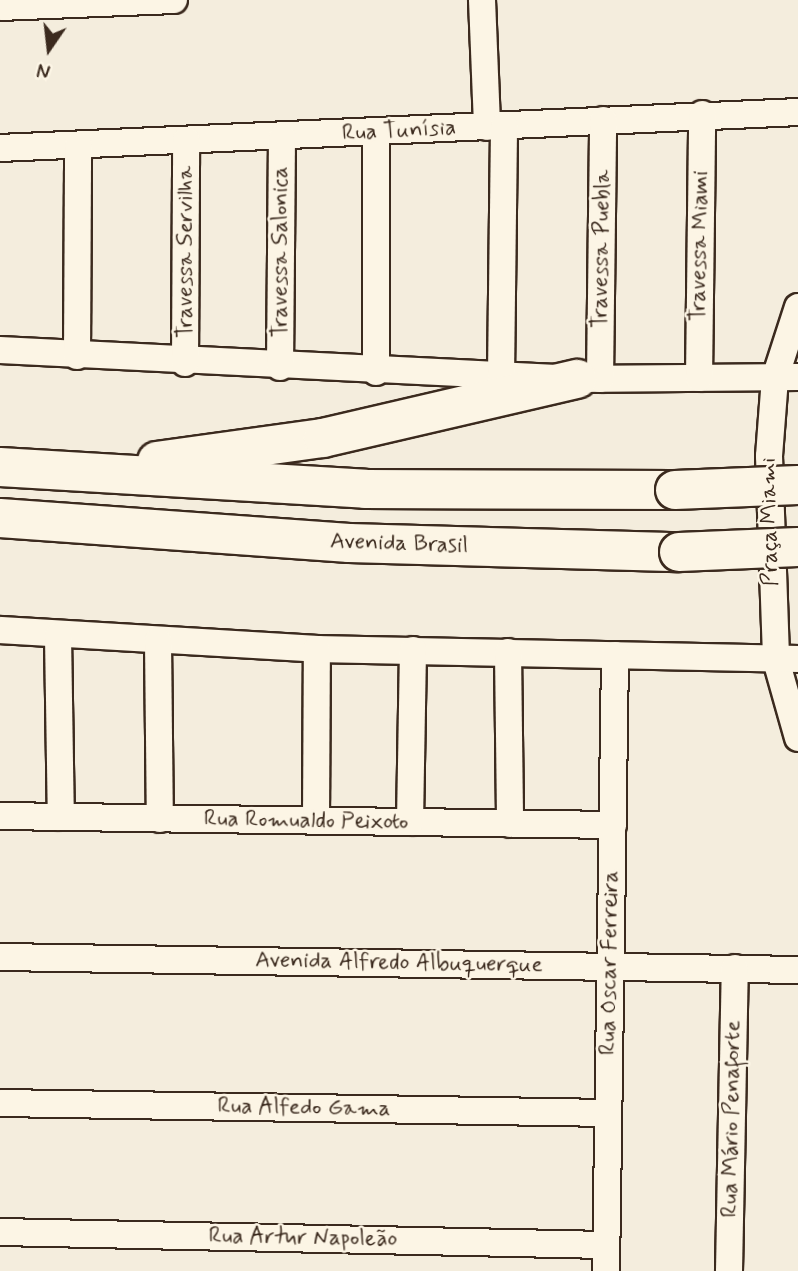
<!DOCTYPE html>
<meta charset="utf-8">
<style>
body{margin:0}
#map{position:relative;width:798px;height:1271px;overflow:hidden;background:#f4eddd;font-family:Mynerve,sans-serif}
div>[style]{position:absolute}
.roads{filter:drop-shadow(2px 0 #3b2a1e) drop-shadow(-2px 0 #3b2a1e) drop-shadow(0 2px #3b2a1e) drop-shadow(0 -2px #3b2a1e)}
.minor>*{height:26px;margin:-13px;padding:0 13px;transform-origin:13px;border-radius:13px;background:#fcf5e5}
.highway>*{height:38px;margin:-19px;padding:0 19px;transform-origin:19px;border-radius:19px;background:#fcf5e5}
.bridges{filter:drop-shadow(2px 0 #3b2a1e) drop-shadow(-2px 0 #3b2a1e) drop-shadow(0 2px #3b2a1e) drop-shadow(0 -2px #3b2a1e)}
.highway-bridge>*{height:38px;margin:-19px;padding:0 19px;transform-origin:19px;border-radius:19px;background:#fcf5e5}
span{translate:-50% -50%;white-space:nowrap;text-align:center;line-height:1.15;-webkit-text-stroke:5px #fcf5e5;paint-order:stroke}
.street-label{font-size:23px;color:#3b2a1e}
.north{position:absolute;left:14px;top:14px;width:70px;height:70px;-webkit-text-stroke:5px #fcf5e5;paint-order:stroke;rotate:194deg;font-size:19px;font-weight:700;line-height:28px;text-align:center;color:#3b2a1e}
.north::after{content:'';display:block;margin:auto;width:24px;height:32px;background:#3b2a1e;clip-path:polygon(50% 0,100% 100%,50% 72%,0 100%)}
</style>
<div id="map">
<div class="roads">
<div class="minor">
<i style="left:482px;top:0;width:127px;rotate:87.7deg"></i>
<i style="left:0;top:7px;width:174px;rotate:-2.3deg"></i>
<i style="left:376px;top:133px;width:239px;rotate:90deg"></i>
<i style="left:0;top:148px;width:799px;rotate:-2.58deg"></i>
<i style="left:798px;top:307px;width:75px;rotate:107.9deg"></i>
<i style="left:775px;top:378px;width:78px;rotate:94.4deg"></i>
<i style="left:769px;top:456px;width:204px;rotate:88deg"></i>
<i style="left:776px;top:660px;width:81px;rotate:74.2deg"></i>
<i style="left:0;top:350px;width:578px;rotate:2.88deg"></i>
<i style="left:577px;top:379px;width:221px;rotate:-0.5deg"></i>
<i style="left:77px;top:356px;width:211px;rotate:-89.7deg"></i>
<i style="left:185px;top:363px;width:223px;rotate:-89.7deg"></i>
<i style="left:280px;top:367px;width:230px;rotate:-89.5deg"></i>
<i style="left:501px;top:375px;width:249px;rotate:-89.3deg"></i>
<i style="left:699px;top:378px;width:264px;rotate:-89.3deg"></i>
<i style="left:600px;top:379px;width:259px;rotate:-89.3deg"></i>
<i style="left:0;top:630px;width:318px;rotate:3.4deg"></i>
<i style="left:317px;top:649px;width:481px;rotate:1.2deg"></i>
<i style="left:58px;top:636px;width:181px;rotate:89.1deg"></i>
<i style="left:158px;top:641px;width:178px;rotate:89.4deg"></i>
<i style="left:508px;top:652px;width:172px;rotate:89.3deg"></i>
<i style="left:0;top:816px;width:613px;rotate:0.84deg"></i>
<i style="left:316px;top:821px;width:172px;rotate:-89.7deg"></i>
<i style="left:410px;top:822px;width:172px;rotate:-89deg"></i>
<i style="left:0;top:957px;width:798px;rotate:0.93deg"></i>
<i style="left:0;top:1103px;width:608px;rotate:0.94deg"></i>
<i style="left:0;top:1232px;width:606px;rotate:1.23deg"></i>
<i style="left:606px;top:1271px;width:616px;rotate:-89.16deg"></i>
<i style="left:729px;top:1271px;width:303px;rotate:-88.9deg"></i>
</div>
<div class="highway">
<i style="left:157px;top:461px;width:168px;rotate:-7.9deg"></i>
<i style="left:323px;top:438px;width:261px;rotate:-13.1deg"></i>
<i style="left:0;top:467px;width:366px;rotate:3.4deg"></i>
<i style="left:365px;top:489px;width:310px;rotate:0.2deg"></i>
<i style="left:0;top:518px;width:350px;rotate:4.1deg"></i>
<i style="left:349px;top:543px;width:330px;rotate:1.6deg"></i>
</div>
</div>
<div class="bridges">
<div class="highway-bridge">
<i style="left:675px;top:490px;width:123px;rotate:-2.3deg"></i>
<i style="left:679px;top:552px;width:119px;rotate:-2.4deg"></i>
</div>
</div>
<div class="street-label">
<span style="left:399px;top:131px;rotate:-3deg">Rua Tunísia</span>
<span style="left:700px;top:246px;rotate:-89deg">Travessa Miami</span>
<span style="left:602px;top:249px;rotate:-89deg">Travessa Puebla</span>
<span style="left:186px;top:252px;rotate:-90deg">Travessa Servilha</span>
<span style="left:281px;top:252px;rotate:-90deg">Travessa Salonica</span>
<span style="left:770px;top:522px;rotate:-91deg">Praça Miami</span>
<span style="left:399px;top:544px;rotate:2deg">Avenida Brasil</span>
<span style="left:306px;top:821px;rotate:1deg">Rua Romualdo Peixoto</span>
<span style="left:399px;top:963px;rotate:1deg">Avenida Alfredo Albuquerque</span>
<span style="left:610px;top:963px;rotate:-89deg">Rua Oscar Ferreira</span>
<span style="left:304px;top:1108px;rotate:1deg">Rua Alfedo Gama</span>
<span style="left:732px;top:1119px;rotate:-89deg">Rua Mário Penaforte</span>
<span style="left:303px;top:1238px;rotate:1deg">Rua Artur Napoleão</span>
</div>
<div class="north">N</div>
</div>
